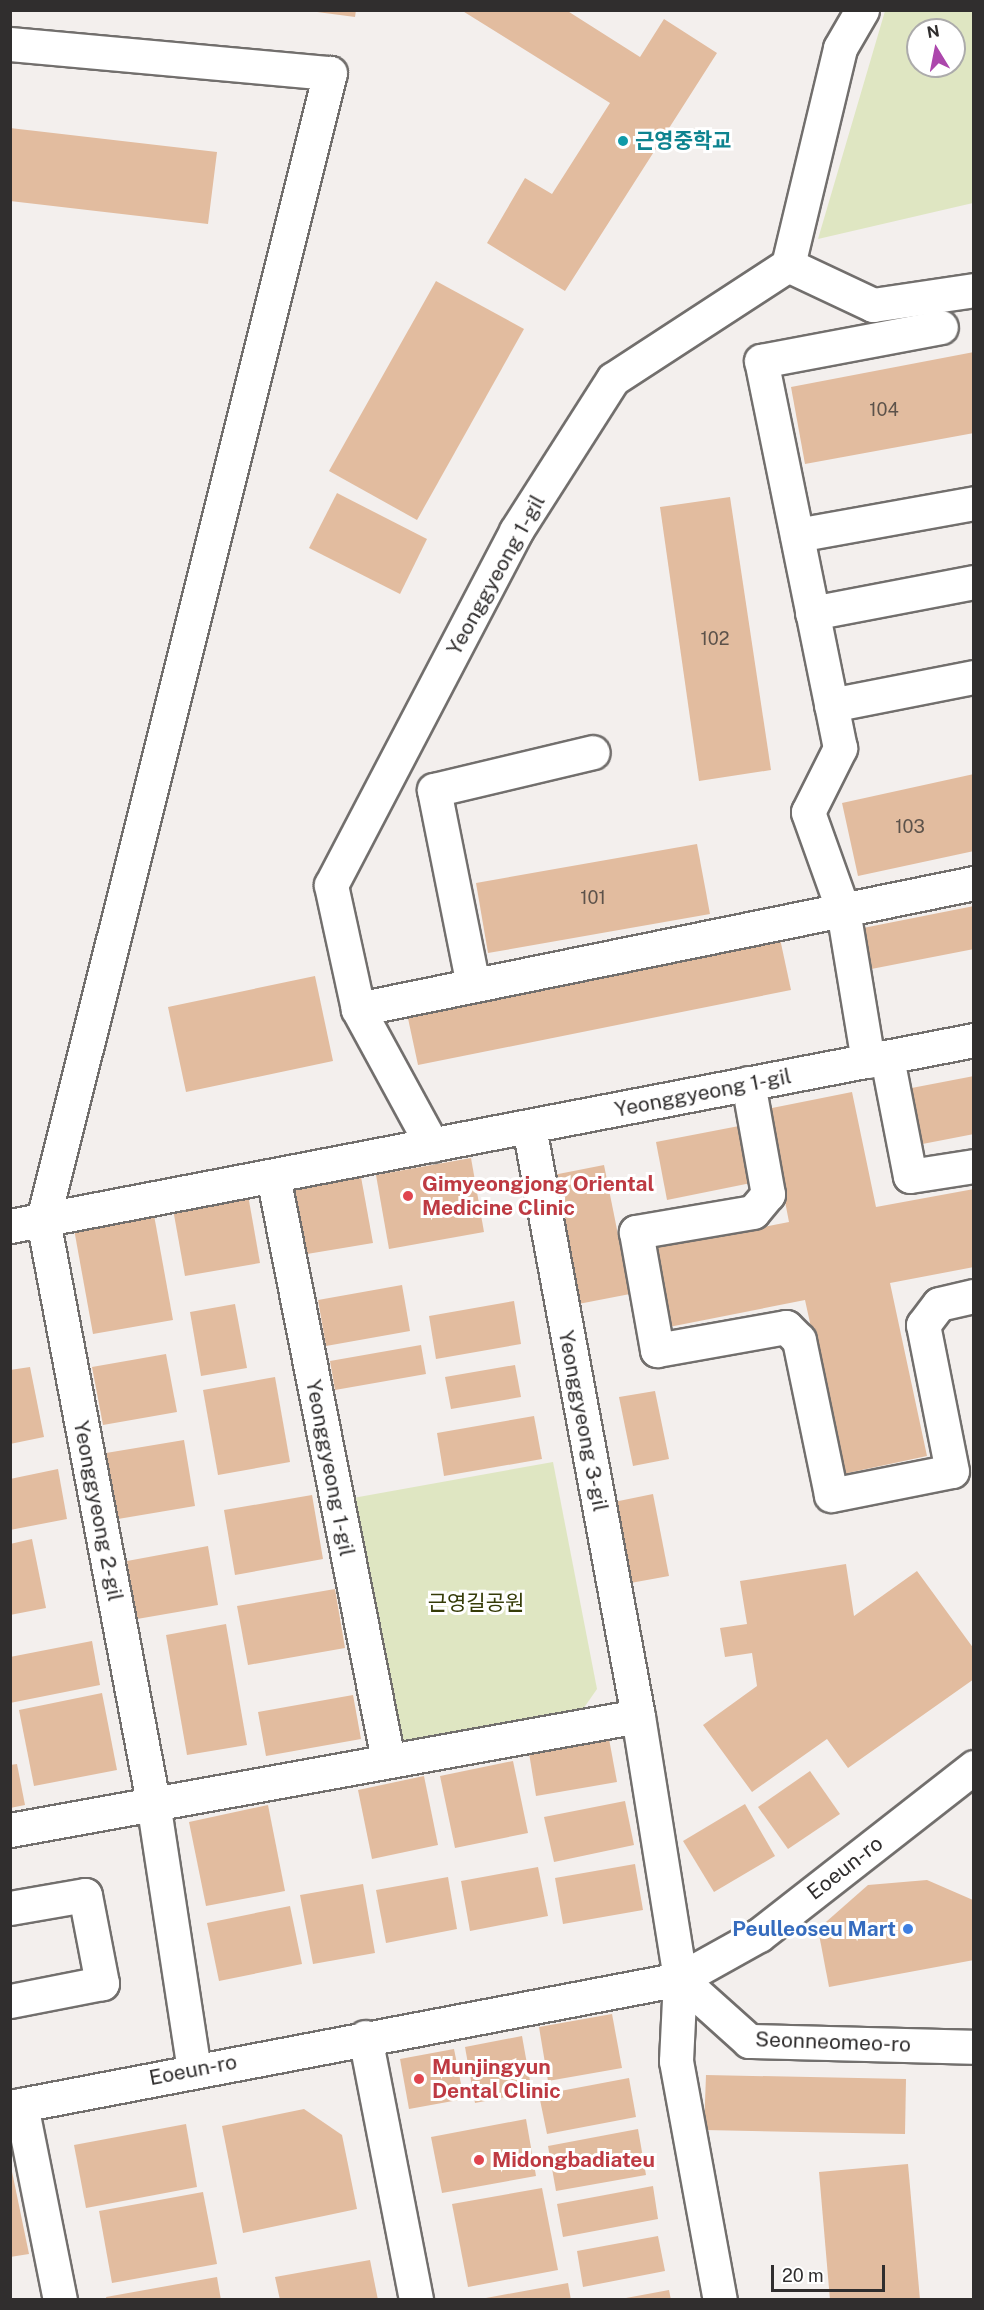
<!DOCTYPE html>
<meta charset="utf-8">
<style>
body{margin:0}
#map{position:relative;width:984px;height:2310px;overflow:hidden;background:#f3efed;font-family:"Public Sans","Noto Sans KR",sans-serif}
div>[style]{position:absolute}
.green>*{inset:0;background:#dfe6c2}
.building>*{inset:0;background:#e2bc9f}
.roads{filter:drop-shadow(2px 0 #726f6d) drop-shadow(-2px 0 #726f6d) drop-shadow(0 2px #726f6d) drop-shadow(0 -2px #726f6d)}
.minor>*{height:33px;margin:-16.5px;padding:0 16.5px;transform-origin:16.5px;border-radius:16.5px;background:#fff}
.dots>*{width:16px;height:16px;translate:-50% -50%;box-sizing:border-box;border:3px solid #fff;border-radius:50%}
span{translate:-50% -50%;white-space:nowrap;text-align:center;line-height:1.15;-webkit-text-stroke:6px #fff;paint-order:stroke}
.number-label{font-size:18px;color:#5c524a}
.number-label span{-webkit-text-stroke-width:0}
.culture-label{font-size:21px;color:#0d838f;font-weight:700}
.left{translate:0 -50%;text-align:left}
.street-label{font-size:21px;color:#302e2e}
.health-label{font-size:21px;color:#be3a42;font-weight:700}
.park-label{font-size:21px;color:#353b07}
.shop-label{font-size:21px;color:#366cbe;font-weight:700}
.right{translate:-100% -50%;text-align:right}
.frame{position:absolute;inset:0;border:12px solid #302e2e;pointer-events:none}
.north{position:absolute;left:906px;top:18px;width:60px;height:60px;box-sizing:border-box;background:#fff;border:2px solid #acabab;border-radius:50%;rotate:350deg;font-size:16px;font-weight:700;line-height:24px;text-align:center;color:#302e2e}
.north::after{content:'';display:block;margin:auto;width:21px;height:27px;background:#ac47ac;clip-path:polygon(50% 0,100% 100%,50% 72%,0 100%)}
.scale{position:absolute;left:771px;top:2265px;width:114px;height:27px;box-sizing:border-box;border:3px solid #302e2e;border-top:0;padding-left:8px;font-size:18px;line-height:21px;white-space:nowrap;color:#302e2e;-webkit-text-stroke:4px #fff;paint-order:stroke}
</style>
<div id="map">
<div class="green">
<i style="clip-path:polygon(evenodd,885px 11px,973px 11px,973px 203px,818px 239px,885px 11px,918px 30px,954px 30px,954px 66px,918px 66px,918px 30px)"></i>
<i style="clip-path:polygon(553px 1462px,597px 1689px,581px 1712px,398px 1742px,353px 1498px)"></i>
</div>
<div class="building">
<i style="clip-path:polygon(302px 10px,356px 10px,355px 17px)"></i>
<i style="clip-path:polygon(461px 10px,566px 10px,640px 57px,664px 19px,717px 53px,565px 291px,487px 243px,525px 178px,552px 194px,610px 103px)"></i>
<i style="clip-path:polygon(10px 128px,217px 152px,208px 224px,10px 201px)"></i>
<i style="clip-path:polygon(436px 281px,524px 329px,417px 520px,329px 471px)"></i>
<i style="clip-path:polygon(974px 352px,974px 433px,805px 464px,791px 387px)"></i>
<i style="clip-path:polygon(337px 493px,427px 539px,400px 594px,309px 548px)"></i>
<i style="clip-path:polygon(730px 497px,771px 770px,699px 781px,660px 507px)"></i>
<i style="clip-path:polygon(974px 774px,974px 851px,858px 876px,842px 803px)"></i>
<i style="clip-path:polygon(697px 844px,710px 914px,488px 953px,476px 883px)"></i>
<i style="clip-path:polygon(974px 906px,974px 949px,861px 971px,853px 930px)"></i>
<i style="clip-path:polygon(779px 934px,791px 990px,418px 1065px,406px 1009px)"></i>
<i style="clip-path:polygon(315px 976px,333px 1061px,186px 1092px,168px 1007px)"></i>
<i style="clip-path:polygon(974px 1076px,974px 1134px,907px 1147px,896px 1091px)"></i>
<i style="clip-path:polygon(852px 1092px,876px 1207px,974px 1189px,974px 1267px,890px 1283px,927px 1456px,843px 1474px,805px 1300px,669px 1327px,655px 1248px,789px 1222px,767px 1109px)"></i>
<i style="clip-path:polygon(739px 1126px,751px 1183px,667px 1200px,656px 1142px)"></i>
<i style="clip-path:polygon(471px 1158px,484px 1232px,389px 1249px,376px 1175px)"></i>
<i style="clip-path:polygon(604px 1165px,630px 1294px,568px 1306px,543px 1177px)"></i>
<i style="clip-path:polygon(361px 1177px,373px 1243px,301px 1255px,289px 1190px)"></i>
<i style="clip-path:polygon(248px 1195px,260px 1263px,185px 1276px,173px 1209px)"></i>
<i style="clip-path:polygon(154px 1215px,173px 1320px,93px 1334px,74px 1229px)"></i>
<i style="clip-path:polygon(402px 1285px,410px 1331px,326px 1346px,318px 1300px)"></i>
<i style="clip-path:polygon(514px 1301px,521px 1344px,436px 1359px,429px 1316px)"></i>
<i style="clip-path:polygon(235px 1304px,247px 1368px,201px 1376px,190px 1312px)"></i>
<i style="clip-path:polygon(421px 1345px,426px 1374px,335px 1390px,330px 1361px)"></i>
<i style="clip-path:polygon(166px 1354px,177px 1412px,103px 1425px,92px 1367px)"></i>
<i style="clip-path:polygon(515px 1365px,521px 1397px,451px 1409px,445px 1377px)"></i>
<i style="clip-path:polygon(30px 1367px,44px 1437px,10px 1444px,10px 1370px)"></i>
<i style="clip-path:polygon(275px 1377px,290px 1462px,218px 1475px,203px 1390px)"></i>
<i style="clip-path:polygon(655px 1391px,669px 1459px,633px 1466px,619px 1397px)"></i>
<i style="clip-path:polygon(534px 1416px,542px 1459px,444px 1476px,437px 1433px)"></i>
<i style="clip-path:polygon(184px 1440px,195px 1506px,118px 1519px,106px 1453px)"></i>
<i style="clip-path:polygon(58px 1469px,67px 1519px,10px 1530px,10px 1479px)"></i>
<i style="clip-path:polygon(653px 1494px,669px 1576px,625px 1584px,609px 1503px)"></i>
<i style="clip-path:polygon(312px 1495px,323px 1559px,235px 1575px,224px 1510px)"></i>
<i style="clip-path:polygon(32px 1539px,46px 1608px,10px 1615px,10px 1544px)"></i>
<i style="clip-path:polygon(208px 1546px,218px 1605px,137px 1619px,127px 1561px)"></i>
<i style="clip-path:polygon(846px 1564px,854px 1616px,917px 1571px,974px 1649px,974px 1679px,848px 1768px,827px 1739px,752px 1792px,703px 1725px,757px 1686px,752px 1653px,725px 1657px,720px 1628px,747px 1624px,740px 1581px)"></i>
<i style="clip-path:polygon(335px 1589px,345px 1648px,248px 1665px,237px 1606px)"></i>
<i style="clip-path:polygon(226px 1624px,247px 1745px,187px 1755px,166px 1635px)"></i>
<i style="clip-path:polygon(92px 1641px,100px 1685px,10px 1703px,10px 1657px)"></i>
<i style="clip-path:polygon(102px 1693px,117px 1770px,34px 1786px,19px 1710px)"></i>
<i style="clip-path:polygon(353px 1695px,361px 1739px,266px 1756px,258px 1712px)"></i>
<i style="clip-path:polygon(609px 1739px,617px 1782px,536px 1796px,529px 1753px)"></i>
<i style="clip-path:polygon(513px 1761px,528px 1833px,455px 1848px,440px 1776px)"></i>
<i style="clip-path:polygon(17px 1764px,25px 1805px,10px 1808px,10px 1765px)"></i>
<i style="clip-path:polygon(810px 1771px,840px 1814px,788px 1849px,758px 1807px)"></i>
<i style="clip-path:polygon(424px 1776px,438px 1845px,372px 1859px,358px 1790px)"></i>
<i style="clip-path:polygon(625px 1801px,634px 1845px,554px 1862px,544px 1817px)"></i>
<i style="clip-path:polygon(745px 1804px,775px 1856px,714px 1892px,683px 1841px)"></i>
<i style="clip-path:polygon(268px 1805px,285px 1891px,206px 1906px,189px 1822px)"></i>
<i style="clip-path:polygon(635px 1864px,643px 1910px,563px 1924px,555px 1878px)"></i>
<i style="clip-path:polygon(538px 1867px,548px 1916px,470px 1931px,461px 1881px)"></i>
<i style="clip-path:polygon(448px 1877px,457px 1929px,386px 1943px,376px 1890px)"></i>
<i style="clip-path:polygon(927px 1880px,973px 1900px,974px 1960px,829px 1987px,818px 1929px,868px 1885px)"></i>
<i style="clip-path:polygon(363px 1884px,375px 1953px,313px 1964px,300px 1895px)"></i>
<i style="clip-path:polygon(290px 1906px,302px 1964px,219px 1981px,207px 1923px)"></i>
<i style="clip-path:polygon(612px 2014px,622px 2068px,548px 2081px,539px 2027px)"></i>
<i style="clip-path:polygon(522px 2036px,532px 2092px,475px 2103px,465px 2047px)"></i>
<i style="clip-path:polygon(454px 2049px,464px 2099px,409px 2109px,400px 2059px)"></i>
<i style="clip-path:polygon(706px 2075px,906px 2079px,905px 2134px,704px 2130px)"></i>
<i style="clip-path:polygon(629px 2078px,636px 2117px,547px 2134px,539px 2095px)"></i>
<i style="clip-path:polygon(304px 2109px,342px 2135px,357px 2209px,243px 2233px,222px 2126px)"></i>
<i style="clip-path:polygon(526px 2119px,536px 2176px,442px 2193px,431px 2137px)"></i>
<i style="clip-path:polygon(186px 2124px,197px 2187px,86px 2208px,74px 2145px)"></i>
<i style="clip-path:polygon(638px 2129px,646px 2175px,556px 2191px,548px 2146px)"></i>
<i style="clip-path:polygon(10px 2162px,29px 2254px,10px 2257px)"></i>
<i style="clip-path:polygon(908px 2164px,920px 2300px,830px 2300px,819px 2172px)"></i>
<i style="clip-path:polygon(653px 2186px,658px 2219px,563px 2237px,557px 2204px)"></i>
<i style="clip-path:polygon(542px 2188px,558px 2270px,468px 2287px,452px 2204px)"></i>
<i style="clip-path:polygon(203px 2192px,217px 2264px,112px 2283px,99px 2211px)"></i>
<i style="clip-path:polygon(658px 2236px,665px 2271px,583px 2287px,577px 2251px)"></i>
<i style="clip-path:polygon(370px 2260px,378px 2300px,280px 2300px,275px 2277px)"></i>
<i style="clip-path:polygon(217px 2277px,221px 2300px,107px 2300px,106px 2297px)"></i>
<i style="clip-path:polygon(568px 2283px,571px 2300px,486px 2300px,486px 2298px)"></i>
<i style="clip-path:polygon(669px 2290px,671px 2300px,626px 2300px,626px 2298px)"></i>
</div>
<div class="roads">
<div class="minor">
<i style="left:10px;top:44px;width:321px;rotate:5.2deg"></i>
<i style="left:330px;top:73px;width:1182px;rotate:104.05deg"></i>
<i style="left:43px;top:1220px;width:592px;rotate:79.3deg"></i>
<i style="left:153px;top:1802px;width:270px;rotate:81.3deg"></i>
<i style="left:788px;top:265px;width:223px;rotate:-76.5deg"></i>
<i style="left:840px;top:48px;width:44px;rotate:-59.9deg"></i>
<i style="left:797px;top:535px;width:180px;rotate:-10.2deg"></i>
<i style="left:812px;top:613px;width:165px;rotate:-10.8deg"></i>
<i style="left:831px;top:705px;width:146px;rotate:-11.1deg"></i>
<i style="left:473px;top:985px;width:199px;rotate:-101.3deg"></i>
<i style="left:434px;top:790px;width:163px;rotate:-13.4deg"></i>
<i style="left:358px;top:1009px;width:629px;rotate:-11.56deg"></i>
<i style="left:887px;top:1058px;width:120px;rotate:79deg"></i>
<i style="left:910px;top:1176px;width:65px;rotate:-8.9deg"></i>
<i style="left:868px;top:1061px;width:153px;rotate:-99.4deg"></i>
<i style="left:843px;top:910px;width:104px;rotate:-109.7deg"></i>
<i style="left:808px;top:812px;width:72px;rotate:-63.4deg"></i>
<i style="left:840px;top:748px;width:395px;rotate:-101.5deg"></i>
<i style="left:761px;top:361px;width:183px;rotate:-10.7deg"></i>
<i style="left:748px;top:1083px;width:113px;rotate:79.8deg"></i>
<i style="left:768px;top:1194px;width:23px;rotate:130deg"></i>
<i style="left:753px;top:1212px;width:119px;rotate:170.3deg"></i>
<i style="left:636px;top:1232px;width:120px;rotate:79.9deg"></i>
<i style="left:657px;top:1350px;width:131px;rotate:-10.1deg"></i>
<i style="left:786px;top:1327px;width:18px;rotate:45deg"></i>
<i style="left:799px;top:1340px;width:158px;rotate:78.3deg"></i>
<i style="left:831px;top:1495px;width:123px;rotate:-11.2deg"></i>
<i style="left:952px;top:1471px;width:149px;rotate:-101.2deg"></i>
<i style="left:923px;top:1325px;width:26px;rotate:-53deg"></i>
<i style="left:939px;top:1304px;width:36px;rotate:-13deg"></i>
<i style="left:529px;top:1127px;width:599px;rotate:79.52deg"></i>
<i style="left:638px;top:1716px;width:266px;rotate:80.9deg"></i>
<i style="left:680px;top:1979px;width:82px;rotate:92.8deg"></i>
<i style="left:676px;top:2061px;width:243px;rotate:79.6deg"></i>
<i style="left:432px;top:1145px;width:155px;rotate:-118.6deg"></i>
<i style="left:358px;top:1009px;width:127px;rotate:-102.3deg"></i>
<i style="left:331px;top:885px;width:399px;rotate:-62.4deg"></i>
<i style="left:516px;top:531px;width:180px;rotate:-57.5deg"></i>
<i style="left:613px;top:379px;width:209px;rotate:-33.1deg"></i>
<i style="left:788px;top:265px;width:94px;rotate:25.2deg"></i>
<i style="left:873px;top:305px;width:102px;rotate:-8.4deg"></i>
<i style="left:273px;top:1176px;width:595px;rotate:78.86deg"></i>
<i style="left:10px;top:1226px;width:982px;rotate:-10.92deg"></i>
<i style="left:10px;top:1830px;width:638px;rotate:-10.29deg"></i>
<i style="left:10px;top:1908px;width:76px;rotate:-9.8deg"></i>
<i style="left:85px;top:1895px;width:90px;rotate:79.1deg"></i>
<i style="left:102px;top:1983px;width:94px;rotate:168.9deg"></i>
<i style="left:680px;top:1979px;width:93px;rotate:41.9deg"></i>
<i style="left:749px;top:2041px;width:225px;rotate:1.5deg"></i>
<i style="left:365px;top:2037px;width:268px;rotate:79deg"></i>
<i style="left:21px;top:2105px;width:199px;rotate:78.7deg"></i>
<i style="left:10px;top:2107px;width:682px;rotate:-10.82deg"></i>
<i style="left:680px;top:1979px;width:90px;rotate:-29.1deg"></i>
<i style="left:759px;top:1935px;width:273px;rotate:-38deg"></i>
</div>
</div>
<div class="dots">
<i style="left:623px;top:141px;background:#0f9aa8"></i>
<i style="left:408px;top:1196px;background:#e0444e"></i>
<i style="left:908px;top:1929px;background:#3f7fe0"></i>
<i style="left:419px;top:2079px;background:#e0444e"></i>
<i style="left:479px;top:2160px;background:#e0444e"></i>
</div>
<div class="number-label">
<span style="left:884px;top:410px">104</span>
<span style="left:715px;top:639px">102</span>
<span style="left:910px;top:827px">103</span>
<span style="left:593px;top:898px">101</span>
</div>
<div class="culture-label">
<span class="left" style="left:635px;top:141px">근영중학교</span>
</div>
<div class="street-label">
<span style="left:496px;top:575px;rotate:-61deg">Yeonggyeong 1-gil</span>
<span style="left:703px;top:1093px;rotate:-11deg">Yeonggyeong 1-gil</span>
<span style="left:583px;top:1421px;rotate:79deg">Yeonggyeong 3-gil</span>
<span style="left:330px;top:1468px;rotate:79deg">Yeonggyeong 1-gil</span>
<span style="left:98px;top:1511px;rotate:79deg">Yeonggyeong 2-gil</span>
<span style="left:845px;top:1868px;rotate:-38deg">Eoeun-ro</span>
<span style="left:833px;top:2042px;rotate:2deg">Seonneomeo-ro</span>
<span style="left:193px;top:2070px;rotate:-11deg">Eoeun-ro</span>
</div>
<div class="health-label">
<span class="left" style="left:422px;top:1196px">Gimyeongjong Oriental<br>Medicine Clinic</span>
<span class="left" style="left:432px;top:2079px">Munjingyun<br>Dental Clinic</span>
<span class="left" style="left:492px;top:2160px">Midongbadiateu</span>
</div>
<div class="park-label">
<span style="left:476px;top:1603px">근영길공원</span>
</div>
<div class="shop-label">
<span class="right" style="left:896px;top:1929px">Peulleoseu Mart</span>
</div>
<div class="frame"></div>
<div class="north">N</div>
<div class="scale">20 m</div>
</div>
